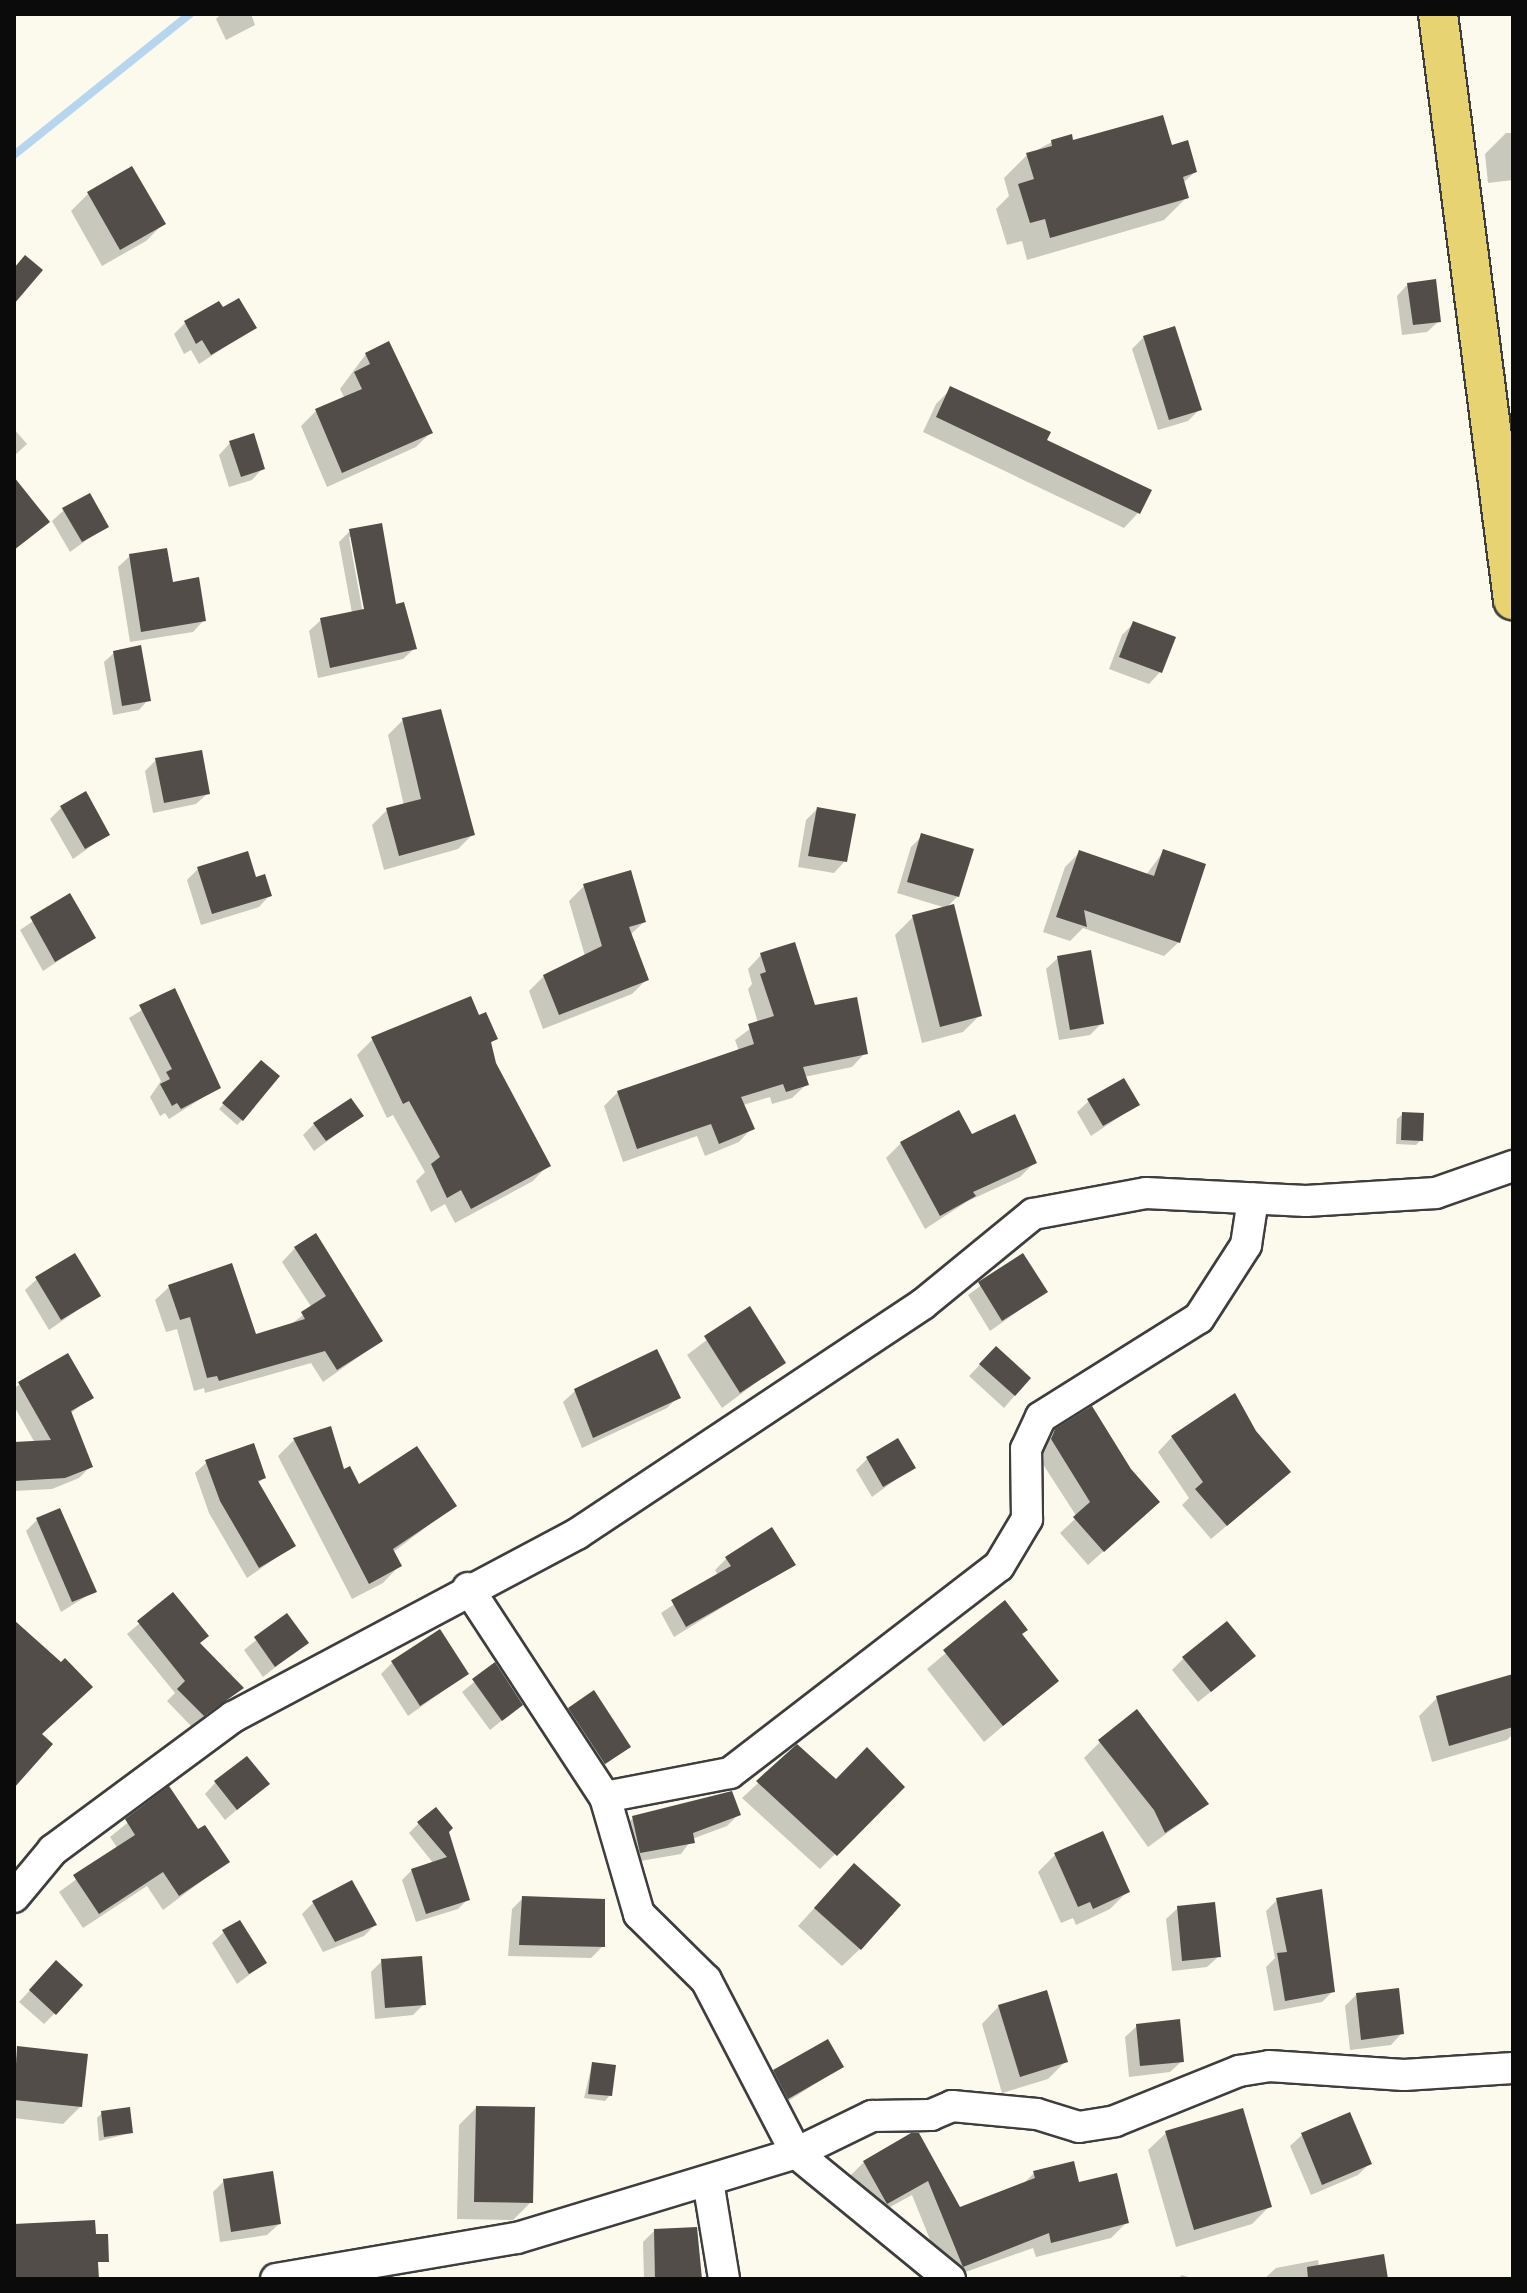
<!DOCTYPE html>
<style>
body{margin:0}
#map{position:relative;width:1527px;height:2293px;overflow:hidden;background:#fcfaec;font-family:"IBM Plex Serif",serif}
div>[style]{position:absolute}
.shadow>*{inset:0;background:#0003}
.stream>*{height:8px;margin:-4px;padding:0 4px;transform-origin:4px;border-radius:4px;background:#b6d5ee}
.building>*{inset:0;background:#524d49}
.roads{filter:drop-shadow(2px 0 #3e3e3e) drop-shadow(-2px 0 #3e3e3e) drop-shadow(0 2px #3e3e3e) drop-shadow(0 -2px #3e3e3e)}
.minor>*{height:30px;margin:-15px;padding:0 15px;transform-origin:15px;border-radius:15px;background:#fff}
.major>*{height:38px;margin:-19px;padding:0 19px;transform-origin:19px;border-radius:19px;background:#e7d371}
span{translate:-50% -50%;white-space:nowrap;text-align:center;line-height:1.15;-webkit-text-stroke:8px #fff;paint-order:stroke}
.frame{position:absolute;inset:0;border:16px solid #0b0b0b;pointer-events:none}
</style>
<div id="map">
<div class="shadow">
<i style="clip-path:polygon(221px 14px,251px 14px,255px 25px,226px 40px,216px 19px)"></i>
<i style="clip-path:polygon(1506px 133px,1513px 133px,1513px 180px,1488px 183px,1485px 154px)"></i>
<i style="clip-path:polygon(1052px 142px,1170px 148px,1195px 172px,1183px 183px,1187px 197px,1164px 220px,1027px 260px,1022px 241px,1007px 245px,996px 209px,1009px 196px,1004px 178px,1027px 155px)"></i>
<i style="clip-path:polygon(132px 169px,163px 224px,146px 241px,102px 266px,71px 211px,88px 194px)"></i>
<i style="clip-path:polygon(1408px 284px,1439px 321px,1427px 332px,1402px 335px,1397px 296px)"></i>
<i style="clip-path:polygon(222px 310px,254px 328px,199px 364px,191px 350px,184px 354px,174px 334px,185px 323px)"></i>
<i style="clip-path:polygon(1144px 337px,1200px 409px,1188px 421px,1158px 430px,1132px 349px)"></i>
<i style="clip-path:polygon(366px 354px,431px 432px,416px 447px,327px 487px,301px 426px,316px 411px,345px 399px,340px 389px)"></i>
<i style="clip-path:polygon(951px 389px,1044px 441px,1138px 513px,1124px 528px,923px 432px,936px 404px)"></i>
<i style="clip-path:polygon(14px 429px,27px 444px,14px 456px)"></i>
<i style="clip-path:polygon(230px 443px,263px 468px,252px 480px,229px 487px,219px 455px)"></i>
<i style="clip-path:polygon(64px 510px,106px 526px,70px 552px,52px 521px)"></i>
<i style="clip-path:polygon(evenodd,350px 531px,415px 648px,403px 659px,318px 678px,309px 631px,321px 620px,352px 613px,339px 542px,350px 531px,349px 537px,353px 537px,368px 618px,364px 619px,349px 537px)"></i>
<i style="clip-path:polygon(130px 556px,204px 620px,193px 632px,130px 642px,118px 567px)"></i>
<i style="clip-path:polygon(1134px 623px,1160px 672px,1149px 684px,1109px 669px,1122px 635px)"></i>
<i style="clip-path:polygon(114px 653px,148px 700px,139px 710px,113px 715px,104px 662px)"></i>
<i style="clip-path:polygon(403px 720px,473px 834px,458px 849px,384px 870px,372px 825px,387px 810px,404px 806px,388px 735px)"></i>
<i style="clip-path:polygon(156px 760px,208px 793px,196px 804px,153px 813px,145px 771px)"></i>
<i style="clip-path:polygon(62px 807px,107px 835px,73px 859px,50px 819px)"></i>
<i style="clip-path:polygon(817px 809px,845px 861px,834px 873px,798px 867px,806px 820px)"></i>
<i style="clip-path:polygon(922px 836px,958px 896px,946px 908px,897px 893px,911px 847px)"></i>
<i style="clip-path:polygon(1163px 852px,1179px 942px,1164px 956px,1083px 928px,1070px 941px,1043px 932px,1065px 867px,1079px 853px,1146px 875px)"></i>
<i style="clip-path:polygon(198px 869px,254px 880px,270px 895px,259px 907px,201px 925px,187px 880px)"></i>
<i style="clip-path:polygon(584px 886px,644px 922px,630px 935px,647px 979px,632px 994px,543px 1029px,529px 991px,544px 976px,585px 956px,569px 901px)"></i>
<i style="clip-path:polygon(70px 896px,93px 938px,43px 971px,20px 930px)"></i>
<i style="clip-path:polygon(913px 917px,980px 1015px,963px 1032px,922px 1043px,895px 935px)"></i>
<i style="clip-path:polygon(761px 955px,865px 1053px,852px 1067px,804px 1077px,806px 1085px,792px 1098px,772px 1104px,770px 1097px,743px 1105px,752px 1128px,739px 1142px,705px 1156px,697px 1136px,623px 1162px,604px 1106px,618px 1092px,739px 1051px,735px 1040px,758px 1023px,748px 989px,752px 984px,748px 969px)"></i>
<i style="clip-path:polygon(1058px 958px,1102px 1023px,1090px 1035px,1059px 1040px,1046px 969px)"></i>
<i style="clip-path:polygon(174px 990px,218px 1088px,169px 1119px,165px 1113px,160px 1116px,150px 1097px,161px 1081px,129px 1018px)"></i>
<i style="clip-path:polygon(478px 1018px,495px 1039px,489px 1045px,494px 1064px,548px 1165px,533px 1181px,455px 1223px,445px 1204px,431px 1212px,416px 1181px,425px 1172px,393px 1115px,387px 1118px,357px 1055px,373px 1039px)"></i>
<i style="clip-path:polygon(261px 1063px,242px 1120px,237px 1125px,219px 1109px)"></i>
<i style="clip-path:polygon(1089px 1101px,1137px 1105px,1091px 1136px,1077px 1112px)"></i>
<i style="clip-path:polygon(1403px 1114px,1421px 1140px,1416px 1145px,1396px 1144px,1397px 1119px)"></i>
<i style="clip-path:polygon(361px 1116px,314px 1151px,303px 1135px,314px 1124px)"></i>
<i style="clip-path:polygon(971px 1136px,1035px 1162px,1020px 1177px,968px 1201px,925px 1229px,886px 1158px,901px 1143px)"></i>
<i style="clip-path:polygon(295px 1248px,381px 1341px,323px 1382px,311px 1363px,205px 1393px,204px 1388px,194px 1391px,177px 1329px,166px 1332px,155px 1300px,169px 1287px,255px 1336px,290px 1325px,312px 1308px,282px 1262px)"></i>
<i style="clip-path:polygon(1022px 1256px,1045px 1292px,990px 1331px,968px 1295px)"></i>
<i style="clip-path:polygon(37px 1279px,98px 1296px,49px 1330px,25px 1290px)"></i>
<i style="clip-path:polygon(749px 1308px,784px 1362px,722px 1408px,687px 1355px)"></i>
<i style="clip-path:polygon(996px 1348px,1029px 1379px,1004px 1408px,969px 1376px)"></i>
<i style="clip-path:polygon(67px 1356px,91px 1397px,70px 1414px,91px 1466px,79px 1478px,52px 1489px,14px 1491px,14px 1444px,35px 1443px,14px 1406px,14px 1388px)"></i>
<i style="clip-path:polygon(575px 1391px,678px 1397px,667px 1408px,582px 1448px,563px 1402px)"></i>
<i style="clip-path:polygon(1056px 1431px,1143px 1516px,1088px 1565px,1060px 1533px,1077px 1517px,1037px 1455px)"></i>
<i style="clip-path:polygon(1172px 1437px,1274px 1486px,1211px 1539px,1182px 1505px,1189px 1498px,1158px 1452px)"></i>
<i style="clip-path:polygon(294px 1440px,358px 1487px,454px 1506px,392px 1553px,399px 1566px,383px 1583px,352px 1599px,278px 1456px)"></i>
<i style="clip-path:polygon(867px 1459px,913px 1467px,872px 1497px,856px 1470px)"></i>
<i style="clip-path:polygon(207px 1462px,264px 1478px,257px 1484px,293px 1546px,247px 1578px,209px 1513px,195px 1473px)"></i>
<i style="clip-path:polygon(37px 1520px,95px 1591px,61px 1612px,26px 1531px)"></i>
<i style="clip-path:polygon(726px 1559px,793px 1564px,674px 1637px,661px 1613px,718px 1575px,715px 1570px)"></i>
<i style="clip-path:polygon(173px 1595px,198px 1644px,241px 1688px,191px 1726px,167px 1701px,175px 1693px,127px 1634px)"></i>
<i style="clip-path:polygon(1005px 1603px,1020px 1635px,1056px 1681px,984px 1742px,927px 1669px)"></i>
<i style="clip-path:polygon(286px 1616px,306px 1643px,263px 1677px,244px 1650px)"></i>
<i style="clip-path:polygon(1184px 1658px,1242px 1667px,1198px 1702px,1172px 1670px)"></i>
<i style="clip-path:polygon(392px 1663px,467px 1674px,408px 1716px,381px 1674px)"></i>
<i style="clip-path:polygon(495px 1665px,521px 1705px,490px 1730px,462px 1692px)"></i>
<i style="clip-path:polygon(1513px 1683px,1513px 1734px,1507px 1740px,1432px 1762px,1419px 1716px,1437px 1698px)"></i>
<i style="clip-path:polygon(569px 1709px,629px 1746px,593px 1774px,558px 1721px)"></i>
<i style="clip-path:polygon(1100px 1742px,1207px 1804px,1148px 1847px,1084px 1758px)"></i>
<i style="clip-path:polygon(797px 1747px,836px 1782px,902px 1787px,820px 1869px,742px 1798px)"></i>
<i style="clip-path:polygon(216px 1782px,267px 1784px,225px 1820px,205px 1794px)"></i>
<i style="clip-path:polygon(169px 1789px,198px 1832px,227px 1862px,163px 1910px,147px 1886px,83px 1928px,59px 1892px,118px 1849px,110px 1837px)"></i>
<i style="clip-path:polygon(739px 1814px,727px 1826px,692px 1839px,681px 1854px,629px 1863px,622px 1829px,633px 1818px)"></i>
<i style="clip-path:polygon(419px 1823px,447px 1832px,468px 1899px,458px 1909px,416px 1922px,402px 1880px,412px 1870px,434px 1864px,409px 1833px)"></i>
<i style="clip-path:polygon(1056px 1854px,1127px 1892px,1110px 1909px,1076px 1925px,1073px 1918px,1061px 1923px,1038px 1872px)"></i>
<i style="clip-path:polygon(837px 1883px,860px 1949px,842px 1966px,798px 1926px)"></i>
<i style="clip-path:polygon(523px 1898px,603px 1946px,591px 1958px,508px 1956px,512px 1909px)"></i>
<i style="clip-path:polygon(1277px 1900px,1333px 1991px,1322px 2002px,1274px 2011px,1266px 1967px,1275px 1958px,1266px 1911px)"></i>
<i style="clip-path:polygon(313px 1903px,375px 1925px,364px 1936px,323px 1952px,302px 1914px)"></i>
<i style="clip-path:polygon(1178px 1908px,1219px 1956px,1207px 1967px,1172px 1971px,1166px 1919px)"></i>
<i style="clip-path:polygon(224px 1932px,265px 1963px,237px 1984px,212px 1943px)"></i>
<i style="clip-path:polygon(382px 1961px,424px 2004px,413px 2015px,375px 2019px,371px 1972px)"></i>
<i style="clip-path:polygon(45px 1974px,55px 2013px,44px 2024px,19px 2002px)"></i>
<i style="clip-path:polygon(1356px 1995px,1402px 2033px,1391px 2045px,1350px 2050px,1345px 2006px)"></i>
<i style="clip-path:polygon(999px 2006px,1066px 2061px,1048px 2079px,1002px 2093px,982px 2024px)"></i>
<i style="clip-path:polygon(1137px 2026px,1182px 2061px,1170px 2072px,1129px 2077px,1125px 2037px)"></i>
<i style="clip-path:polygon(18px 2048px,80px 2107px,63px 2124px,14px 2118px)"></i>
<i style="clip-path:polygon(592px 2064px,610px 2095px,605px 2101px,584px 2098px)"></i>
<i style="clip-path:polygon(841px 2067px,776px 2109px,763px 2083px,774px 2072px)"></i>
<i style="clip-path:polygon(476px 2108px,531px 2202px,513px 2220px,457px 2219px,459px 2125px)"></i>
<i style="clip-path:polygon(102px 2113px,131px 2133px,99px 2141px,97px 2118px)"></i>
<i style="clip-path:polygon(1349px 2115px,1369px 2164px,1358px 2175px,1311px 2195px,1290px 2146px,1302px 2135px)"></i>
<i style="clip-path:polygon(1166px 2133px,1269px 2207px,1252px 2224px,1176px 2247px,1148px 2150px)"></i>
<i style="clip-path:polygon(918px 2136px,959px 2210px,1021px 2186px,1034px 2173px,1078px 2185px,1127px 2222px,1111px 2238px,1036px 2257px,1033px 2248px,946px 2279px,912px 2195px,870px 2218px,848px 2178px,864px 2162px)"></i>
<i style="clip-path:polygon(224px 2181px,279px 2224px,267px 2235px,220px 2242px,213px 2192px)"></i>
<i style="clip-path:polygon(654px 2231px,699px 2279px,644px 2279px,643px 2242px)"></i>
<i style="clip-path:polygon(1318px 2260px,1319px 2267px,1386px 2279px,1264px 2279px,1276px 2268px)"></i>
<i style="clip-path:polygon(1182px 2275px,1193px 2279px,1177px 2279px)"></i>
</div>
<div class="stream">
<i style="left:14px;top:155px;width:226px;rotate:-38.7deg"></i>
</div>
<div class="building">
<i style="clip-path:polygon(1163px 115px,1172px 145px,1188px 140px,1197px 172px,1183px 177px,1189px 198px,1050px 238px,1045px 219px,1030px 223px,1018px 184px,1034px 179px,1026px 153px,1052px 146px,1051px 140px,1072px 134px,1073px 140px)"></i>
<i style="clip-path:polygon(132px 166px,166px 224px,120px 250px,87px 192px)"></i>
<i style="clip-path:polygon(25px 255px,43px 270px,14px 304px,14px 268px)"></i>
<i style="clip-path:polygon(1436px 279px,1441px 322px,1413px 325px,1407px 283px)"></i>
<i style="clip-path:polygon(239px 298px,257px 328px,211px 355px,202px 340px,196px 344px,184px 321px,219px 301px,223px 307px)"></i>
<i style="clip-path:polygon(1175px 326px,1202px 410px,1169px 420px,1143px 336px)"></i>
<i style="clip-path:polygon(389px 341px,433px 433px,342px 473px,315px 409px,362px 389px,354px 372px,370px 364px,365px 353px)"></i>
<i style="clip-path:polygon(950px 386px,1051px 432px,1047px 440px,1152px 490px,1140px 514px,936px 417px)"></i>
<i style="clip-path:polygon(254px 433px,265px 469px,241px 477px,229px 441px)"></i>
<i style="clip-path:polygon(14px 477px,50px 522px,14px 550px)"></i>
<i style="clip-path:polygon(90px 493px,109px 527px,82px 542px,62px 508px)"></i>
<i style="clip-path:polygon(382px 523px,396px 604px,404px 602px,417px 649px,330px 668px,320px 618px,364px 609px,349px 529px)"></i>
<i style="clip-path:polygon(167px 548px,173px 582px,199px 577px,206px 621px,141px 632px,129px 554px)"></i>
<i style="clip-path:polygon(1133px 621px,1176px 637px,1162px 673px,1119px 657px)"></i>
<i style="clip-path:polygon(141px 645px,151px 701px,122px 706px,113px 651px)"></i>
<i style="clip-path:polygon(441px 709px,475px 835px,399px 856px,386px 808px,421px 799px,402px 718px)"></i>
<i style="clip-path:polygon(202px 750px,210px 794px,164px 803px,155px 758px)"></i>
<i style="clip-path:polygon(86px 791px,110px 835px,85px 849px,60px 806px)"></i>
<i style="clip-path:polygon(817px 807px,856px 814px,847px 862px,808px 856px)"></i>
<i style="clip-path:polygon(921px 833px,974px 849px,959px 897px,907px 882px)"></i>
<i style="clip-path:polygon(1163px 849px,1206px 864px,1180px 943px,1084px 910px,1087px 927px,1056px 917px,1079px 850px,1154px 876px)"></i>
<i style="clip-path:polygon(248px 851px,256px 877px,265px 874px,272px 896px,212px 914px,197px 867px)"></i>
<i style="clip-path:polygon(631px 870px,646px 922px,629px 927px,649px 980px,559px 1015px,543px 975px,602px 946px,583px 884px)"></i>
<i style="clip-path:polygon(70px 893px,96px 938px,55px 962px,30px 917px)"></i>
<i style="clip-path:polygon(954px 904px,982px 1016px,940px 1027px,912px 915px)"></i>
<i style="clip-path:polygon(795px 942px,815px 1005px,857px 997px,868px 1054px,803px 1067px,809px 1085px,786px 1092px,783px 1084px,741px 1097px,755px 1129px,719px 1144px,711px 1124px,637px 1149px,617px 1091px,754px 1044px,748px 1024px,774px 1016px,760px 974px,766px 972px,760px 953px)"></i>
<i style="clip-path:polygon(1091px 950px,1104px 1024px,1070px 1030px,1057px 956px)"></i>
<i style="clip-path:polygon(175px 988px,221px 1088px,181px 1109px,177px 1103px,172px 1106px,160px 1084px,170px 1079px,166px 1072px,172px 1069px,139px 1005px)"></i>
<i style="clip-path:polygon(471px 996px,479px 1015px,486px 1012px,498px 1039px,491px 1042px,496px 1063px,551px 1166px,471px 1209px,461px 1190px,447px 1198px,431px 1164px,440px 1157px,409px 1101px,403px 1104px,371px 1037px)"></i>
<i style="clip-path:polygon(261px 1060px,280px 1076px,243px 1121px,222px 1103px)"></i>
<i style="clip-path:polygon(1124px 1078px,1140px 1105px,1103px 1126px,1087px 1099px)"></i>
<i style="clip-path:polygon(351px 1098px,364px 1116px,326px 1141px,313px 1123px)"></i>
<i style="clip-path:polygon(959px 1110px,972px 1134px,1015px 1114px,1037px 1163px,973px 1192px,976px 1196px,940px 1216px,900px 1142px)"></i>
<i style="clip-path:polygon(1402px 1112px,1424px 1113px,1423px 1141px,1401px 1140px)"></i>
<i style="clip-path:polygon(316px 1233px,383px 1341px,337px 1370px,325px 1351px,219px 1381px,217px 1376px,207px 1378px,190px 1317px,180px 1320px,168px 1285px,232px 1263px,256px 1334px,305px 1319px,301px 1312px,326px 1296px,294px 1247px)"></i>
<i style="clip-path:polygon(75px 1253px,101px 1296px,61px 1320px,35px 1277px)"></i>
<i style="clip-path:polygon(1023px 1253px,1048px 1292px,1002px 1321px,978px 1282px)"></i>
<i style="clip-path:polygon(750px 1306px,786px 1363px,740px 1393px,704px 1336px)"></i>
<i style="clip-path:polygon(996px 1346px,1031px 1378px,1015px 1396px,979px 1364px)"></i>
<i style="clip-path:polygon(657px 1349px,681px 1398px,593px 1438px,574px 1389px)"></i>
<i style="clip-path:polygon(68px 1353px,94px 1398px,71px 1411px,93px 1467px,65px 1478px,14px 1481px,14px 1442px,51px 1440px,18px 1382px)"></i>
<i style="clip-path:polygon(1235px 1393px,1256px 1431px,1291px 1472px,1227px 1526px,1195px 1489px,1203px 1482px,1171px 1436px)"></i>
<i style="clip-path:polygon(1092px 1406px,1131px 1469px,1160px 1502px,1104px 1552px,1073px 1517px,1090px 1502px,1051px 1439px,1055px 1429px)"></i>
<i style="clip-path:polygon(331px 1426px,344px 1469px,350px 1466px,359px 1484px,417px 1446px,457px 1506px,393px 1549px,402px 1566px,369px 1584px,293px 1438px)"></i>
<i style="clip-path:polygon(898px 1438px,916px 1468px,883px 1487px,866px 1457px)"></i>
<i style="clip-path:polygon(254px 1443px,266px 1478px,258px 1481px,296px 1546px,259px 1568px,220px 1501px,205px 1460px)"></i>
<i style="clip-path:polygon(60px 1508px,97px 1592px,72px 1602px,36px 1518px)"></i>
<i style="clip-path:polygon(772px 1527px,796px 1565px,686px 1627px,671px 1600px,731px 1566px,725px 1557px)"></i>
<i style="clip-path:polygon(173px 1592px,209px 1636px,200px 1643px,244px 1688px,204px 1716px,177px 1689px,185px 1681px,137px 1621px)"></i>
<i style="clip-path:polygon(1005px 1600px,1028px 1630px,1022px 1634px,1059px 1681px,1003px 1726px,943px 1650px)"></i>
<i style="clip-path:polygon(287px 1613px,309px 1643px,275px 1667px,254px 1637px)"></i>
<i style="clip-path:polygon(14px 1620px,61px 1662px,65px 1658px,93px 1687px,42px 1734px,53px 1744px,14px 1788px)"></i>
<i style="clip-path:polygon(1227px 1621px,1256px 1656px,1211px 1692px,1182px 1657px)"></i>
<i style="clip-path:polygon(440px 1629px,469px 1674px,420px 1706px,391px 1661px)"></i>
<i style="clip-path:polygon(495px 1662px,523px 1705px,502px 1721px,472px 1679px)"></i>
<i style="clip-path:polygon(1513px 1674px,1513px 1727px,1449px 1746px,1436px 1696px)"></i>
<i style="clip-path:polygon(594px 1690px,631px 1747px,605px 1764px,568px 1708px)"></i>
<i style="clip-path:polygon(1137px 1709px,1209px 1804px,1165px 1833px,1154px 1810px,1098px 1740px)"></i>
<i style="clip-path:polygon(797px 1744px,836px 1779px,867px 1747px,905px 1787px,837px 1856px,756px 1781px)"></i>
<i style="clip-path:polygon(247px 1756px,270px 1784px,237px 1810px,214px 1781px)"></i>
<i style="clip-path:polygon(169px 1786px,198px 1829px,205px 1825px,230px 1862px,179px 1896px,163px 1872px,99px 1914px,73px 1875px,135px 1835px,125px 1819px)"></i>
<i style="clip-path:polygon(732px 1791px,741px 1815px,693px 1833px,695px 1843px,640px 1853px,632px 1816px)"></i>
<i style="clip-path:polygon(436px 1807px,453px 1828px,449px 1832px,470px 1900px,426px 1914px,411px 1869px,447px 1857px,417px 1822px)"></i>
<i style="clip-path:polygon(1103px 1831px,1130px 1892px,1093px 1909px,1090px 1902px,1078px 1907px,1054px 1853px)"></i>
<i style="clip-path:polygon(854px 1863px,901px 1905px,861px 1950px,814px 1908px)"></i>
<i style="clip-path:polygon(352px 1880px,377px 1925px,335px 1942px,312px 1901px)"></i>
<i style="clip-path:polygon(1322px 1889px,1335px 1992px,1285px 2001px,1277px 1953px,1287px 1952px,1276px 1898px)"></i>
<i style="clip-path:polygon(522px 1896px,605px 1899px,605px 1947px,519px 1945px)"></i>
<i style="clip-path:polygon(1215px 1902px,1221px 1957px,1182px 1961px,1177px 1906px)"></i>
<i style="clip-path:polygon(240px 1920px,267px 1963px,249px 1974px,222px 1930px)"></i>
<i style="clip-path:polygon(422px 1956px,426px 2005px,385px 2008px,381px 1959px)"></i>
<i style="clip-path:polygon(56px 1960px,83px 1985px,56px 2015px,29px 1990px)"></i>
<i style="clip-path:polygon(1399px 1988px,1404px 2034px,1361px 2040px,1356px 1993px)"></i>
<i style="clip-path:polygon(1047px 1990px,1068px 2062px,1020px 2077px,998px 2005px)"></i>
<i style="clip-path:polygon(1180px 2019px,1184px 2062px,1140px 2066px,1136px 2024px)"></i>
<i style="clip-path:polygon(828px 2039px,844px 2067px,788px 2099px,773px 2070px)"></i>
<i style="clip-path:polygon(17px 2046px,88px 2054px,82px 2107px,14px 2100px)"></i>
<i style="clip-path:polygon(592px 2062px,616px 2065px,612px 2096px,588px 2094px)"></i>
<i style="clip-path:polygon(476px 2106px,535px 2107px,533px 2203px,474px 2202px)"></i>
<i style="clip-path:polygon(130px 2107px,133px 2133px,104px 2137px,101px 2111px)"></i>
<i style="clip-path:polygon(1243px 2108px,1272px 2207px,1194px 2230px,1165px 2131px)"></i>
<i style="clip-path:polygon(1350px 2112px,1372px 2164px,1322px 2185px,1301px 2133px)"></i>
<i style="clip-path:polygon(911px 2133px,919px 2133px,960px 2207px,1035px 2178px,1033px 2171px,1074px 2161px,1079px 2182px,1117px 2173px,1129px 2223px,1051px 2243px,1049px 2233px,963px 2267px,928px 2181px,887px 2204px,863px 2161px)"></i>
<i style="clip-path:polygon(273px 2171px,281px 2224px,231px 2232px,223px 2179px)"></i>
<i style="clip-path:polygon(95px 2220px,96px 2234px,108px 2234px,109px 2262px,98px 2262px,99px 2279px,14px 2279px,14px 2224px)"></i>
<i style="clip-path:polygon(697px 2227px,702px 2279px,655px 2279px,654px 2229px)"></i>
<i style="clip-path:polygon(1384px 2254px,1388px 2279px,1308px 2279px,1307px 2267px)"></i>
</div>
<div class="roads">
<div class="minor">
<i style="left:468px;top:1588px;width:250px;rotate:56.8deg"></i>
<i style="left:605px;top:1797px;width:122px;rotate:73.8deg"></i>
<i style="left:639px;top:1914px;width:94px;rotate:44.6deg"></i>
<i style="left:706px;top:1980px;width:195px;rotate:62.5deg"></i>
<i style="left:796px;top:2153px;width:199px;rotate:39.3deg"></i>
<i style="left:605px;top:1797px;width:127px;rotate:-10.9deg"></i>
<i style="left:730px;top:1773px;width:339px;rotate:-37.6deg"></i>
<i style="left:999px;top:1566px;width:55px;rotate:-59.2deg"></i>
<i style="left:1027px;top:1519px;width:70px;rotate:-90.8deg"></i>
<i style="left:1026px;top:1449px;width:35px;rotate:-65deg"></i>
<i style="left:1041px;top:1417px;width:186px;rotate:-32.1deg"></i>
<i style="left:1199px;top:1318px;width:87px;rotate:-57.2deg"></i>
<i style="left:1246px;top:1245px;width:47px;rotate:-81.3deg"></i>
<i style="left:14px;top:1897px;width:61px;rotate:-50.3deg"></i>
<i style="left:53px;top:1850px;width:224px;rotate:-36.5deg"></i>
<i style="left:233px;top:1717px;width:390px;rotate:-28deg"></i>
<i style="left:577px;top:1534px;width:415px;rotate:-33.6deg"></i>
<i style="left:923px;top:1304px;width:142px;rotate:-39.3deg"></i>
<i style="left:1033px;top:1214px;width:115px;rotate:-10.5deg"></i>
<i style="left:1146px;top:1193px;width:160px;rotate:2.9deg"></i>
<i style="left:1306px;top:1201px;width:130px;rotate:-3.5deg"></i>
<i style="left:1436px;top:1193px;width:82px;rotate:-19.3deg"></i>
<i style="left:708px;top:2181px;width:99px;rotate:80.7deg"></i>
<i style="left:276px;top:2279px;width:244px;rotate:-9.7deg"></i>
<i style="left:517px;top:2238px;width:292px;rotate:-16.9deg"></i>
<i style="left:796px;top:2153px;width:85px;rotate:-26deg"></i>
<i style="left:872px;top:2116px;width:59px;rotate:-1deg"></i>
<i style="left:931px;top:2115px;width:23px;rotate:-23deg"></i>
<i style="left:952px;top:2106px;width:85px;rotate:5.4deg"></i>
<i style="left:1037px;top:2114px;width:44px;rotate:17.2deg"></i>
<i style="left:1079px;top:2127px;width:36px;rotate:-9deg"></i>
<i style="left:1115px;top:2121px;width:134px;rotate:-22deg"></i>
<i style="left:1239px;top:2071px;width:30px;rotate:-9deg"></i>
<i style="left:1269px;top:2066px;width:135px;rotate:3.8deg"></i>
<i style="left:1404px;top:2075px;width:109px;rotate:-3.7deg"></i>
</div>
<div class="major">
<i style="left:1438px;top:14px;width:591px;rotate:82.71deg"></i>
</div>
</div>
<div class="frame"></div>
</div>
